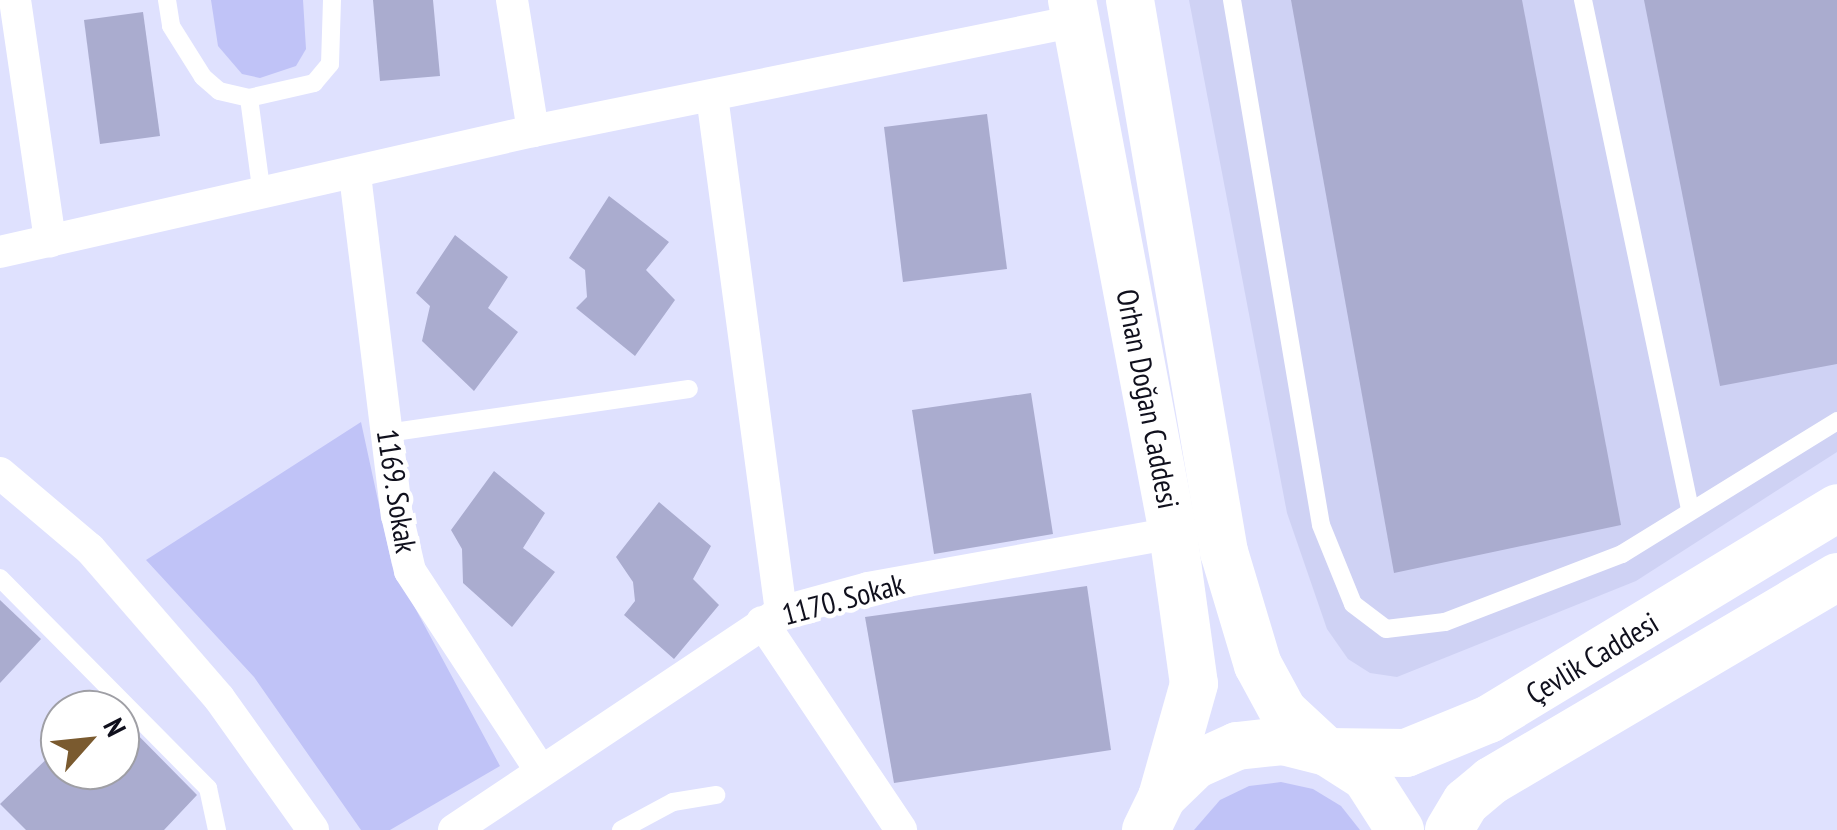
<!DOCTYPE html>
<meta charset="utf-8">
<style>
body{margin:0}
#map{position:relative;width:1837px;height:830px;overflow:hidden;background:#dfe1fe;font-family:"PT Sans Narrow",sans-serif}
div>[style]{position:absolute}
.built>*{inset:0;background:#cfd2f4}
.green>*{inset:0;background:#c0c3f7}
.building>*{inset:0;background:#aaaccf}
.lane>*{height:18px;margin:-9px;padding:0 9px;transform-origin:9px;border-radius:9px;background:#fff}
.street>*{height:32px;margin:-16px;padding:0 16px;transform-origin:16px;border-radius:16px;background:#fff}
.secondary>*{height:48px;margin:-24px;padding:0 24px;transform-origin:24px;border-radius:24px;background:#fff}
span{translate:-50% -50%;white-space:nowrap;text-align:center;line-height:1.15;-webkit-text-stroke:9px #fff;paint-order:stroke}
.street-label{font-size:30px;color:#10101d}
.north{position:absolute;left:40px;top:690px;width:100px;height:100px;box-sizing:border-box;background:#fff;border:2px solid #9f9fa5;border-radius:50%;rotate:63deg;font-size:28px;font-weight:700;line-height:40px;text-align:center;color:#10101d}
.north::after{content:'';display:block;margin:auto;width:35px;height:45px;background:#7a5a2f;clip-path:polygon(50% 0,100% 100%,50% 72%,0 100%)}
</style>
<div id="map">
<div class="built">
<i style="clip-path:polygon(1189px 0,1837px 0,1837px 452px,1636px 581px,1397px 677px,1370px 673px,1348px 659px,1327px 629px,1287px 513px)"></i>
</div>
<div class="green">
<i style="clip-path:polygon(211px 0,303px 0,306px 49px,296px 66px,260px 78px,242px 74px,218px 46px)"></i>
<i style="clip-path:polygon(361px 422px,392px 565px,500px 766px,390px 830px,361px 830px,254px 677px,146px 560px)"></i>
<i style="clip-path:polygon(1281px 782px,1313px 789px,1341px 806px,1360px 830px,1194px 830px,1220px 800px,1249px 786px)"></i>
</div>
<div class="building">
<i style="clip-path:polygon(373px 0,433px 0,440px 76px,380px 81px)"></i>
<i style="clip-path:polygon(1291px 0,1522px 0,1621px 525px,1394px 573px)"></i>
<i style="clip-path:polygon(1644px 0,1837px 0,1837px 364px,1720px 386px)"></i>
<i style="clip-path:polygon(143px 12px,160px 136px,100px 144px,84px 20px)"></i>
<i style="clip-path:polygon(987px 114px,1007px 269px,903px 282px,884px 127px)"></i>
<i style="clip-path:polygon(609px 196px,669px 242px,646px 270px,675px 300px,635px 356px,576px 308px,587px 297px,585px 270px,569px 258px)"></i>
<i style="clip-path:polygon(455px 235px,508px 277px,488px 308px,518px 332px,474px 391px,422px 341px,430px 306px,416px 293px)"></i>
<i style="clip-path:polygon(1031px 393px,1053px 534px,934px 554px,912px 410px)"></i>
<i style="clip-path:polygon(494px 471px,545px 513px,523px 548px,555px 572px,512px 627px,463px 583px,462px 549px,451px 530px)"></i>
<i style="clip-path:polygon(659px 502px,711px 546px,693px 579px,719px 605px,674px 659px,624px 615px,635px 601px,633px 582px,616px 557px)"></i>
<i style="clip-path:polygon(1087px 586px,1111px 750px,894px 783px,865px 617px)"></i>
<i style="clip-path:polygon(0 600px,41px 639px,0 683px)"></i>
<i style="clip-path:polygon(120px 717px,197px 795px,164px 830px,26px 830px,0 804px,60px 746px,60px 770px,120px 770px)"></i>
</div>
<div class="lane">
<i style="left:167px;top:0;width:26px;rotate:81deg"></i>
<i style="left:171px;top:26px;width:60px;rotate:57.9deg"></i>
<i style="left:203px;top:77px;width:21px;rotate:41deg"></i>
<i style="left:219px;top:91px;width:31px;rotate:13deg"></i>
<i style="left:249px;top:98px;width:67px;rotate:-13deg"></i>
<i style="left:314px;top:83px;width:25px;rotate:-50deg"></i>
<i style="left:330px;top:64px;width:64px;rotate:-88.2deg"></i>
<i style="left:1232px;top:0;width:532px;rotate:80.38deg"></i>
<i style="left:1321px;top:525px;width:85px;rotate:67.9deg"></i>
<i style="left:1353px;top:604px;width:41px;rotate:37.1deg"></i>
<i style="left:1386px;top:629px;width:59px;rotate:-6.8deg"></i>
<i style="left:1445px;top:622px;width:190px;rotate:-21deg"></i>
<i style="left:1622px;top:554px;width:253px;rotate:-31.7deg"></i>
<i style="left:1583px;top:0;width:520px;rotate:78.13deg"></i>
<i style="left:249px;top:98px;width:98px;rotate:82.4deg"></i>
<i style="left:387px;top:433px;width:305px;rotate:-8.3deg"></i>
<i style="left:0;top:578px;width:296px;rotate:45.3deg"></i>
<i style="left:208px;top:788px;width:43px;rotate:77.9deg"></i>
<i style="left:621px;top:830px;width:59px;rotate:-28.3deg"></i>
<i style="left:673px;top:802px;width:44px;rotate:-9.2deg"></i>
</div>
<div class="street">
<i style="left:15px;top:0;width:244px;rotate:81.7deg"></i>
<i style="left:512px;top:0;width:133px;rotate:80.9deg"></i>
<i style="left:712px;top:96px;width:521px;rotate:82.38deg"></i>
<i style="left:355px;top:175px;width:343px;rotate:83deg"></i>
<i style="left:397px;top:515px;width:57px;rotate:76.9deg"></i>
<i style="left:410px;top:571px;width:239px;rotate:56.8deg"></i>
<i style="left:0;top:252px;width:547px;rotate:-12.79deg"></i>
<i style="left:533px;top:131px;width:554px;rotate:-11.45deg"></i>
<i style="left:0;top:473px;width:118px;rotate:40.2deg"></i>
<i style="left:90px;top:549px;width:197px;rotate:49.1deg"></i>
<i style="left:219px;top:698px;width:162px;rotate:54.5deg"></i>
<i style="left:762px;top:622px;width:250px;rotate:56.2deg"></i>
<i style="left:454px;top:830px;width:393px;rotate:-33.7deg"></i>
<i style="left:781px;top:612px;width:90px;rotate:-15.4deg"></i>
<i style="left:868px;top:588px;width:310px;rotate:-10.2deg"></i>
</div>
<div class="secondary">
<i style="left:1072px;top:0;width:542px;rotate:79.27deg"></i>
<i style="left:1173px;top:533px;width:152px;rotate:82.1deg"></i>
<i style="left:1194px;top:684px;width:117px;rotate:105.8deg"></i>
<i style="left:1130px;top:0;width:560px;rotate:80.34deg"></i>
<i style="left:1224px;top:552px;width:118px;rotate:73.3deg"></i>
<i style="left:1258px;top:665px;width:52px;rotate:61.5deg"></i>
<i style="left:1283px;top:711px;width:60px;rotate:43deg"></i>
<i style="left:1327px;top:752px;width:79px;rotate:0.7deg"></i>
<i style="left:1406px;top:753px;width:90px;rotate:-22.3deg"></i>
<i style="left:1489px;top:719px;width:407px;rotate:-31.2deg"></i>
<i style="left:1146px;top:830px;width:37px;rotate:-64deg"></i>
<i style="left:1162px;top:797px;width:46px;rotate:-44.1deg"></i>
<i style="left:1195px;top:765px;width:46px;rotate:-24.3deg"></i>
<i style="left:1237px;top:746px;width:46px;rotate:-6.2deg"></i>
<i style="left:1283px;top:741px;width:45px;rotate:14deg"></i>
<i style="left:1327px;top:752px;width:46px;rotate:32.7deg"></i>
<i style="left:1366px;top:777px;width:63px;rotate:57.3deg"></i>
<i style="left:1449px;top:830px;width:33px;rotate:-59deg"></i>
<i style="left:1466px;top:802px;width:33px;rotate:-40deg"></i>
<i style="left:1491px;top:781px;width:402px;rotate:-30.5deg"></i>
</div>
<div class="street-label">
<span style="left:1148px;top:399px;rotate:79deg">Orhan Doğan Caddesi</span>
<span style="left:397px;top:491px;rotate:81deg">1169. Sokak</span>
<span style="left:843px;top:599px;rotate:-15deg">1170. Sokak</span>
<span style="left:1592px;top:658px;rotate:-31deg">Çevlik Caddesi</span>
</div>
<div class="north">N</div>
</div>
